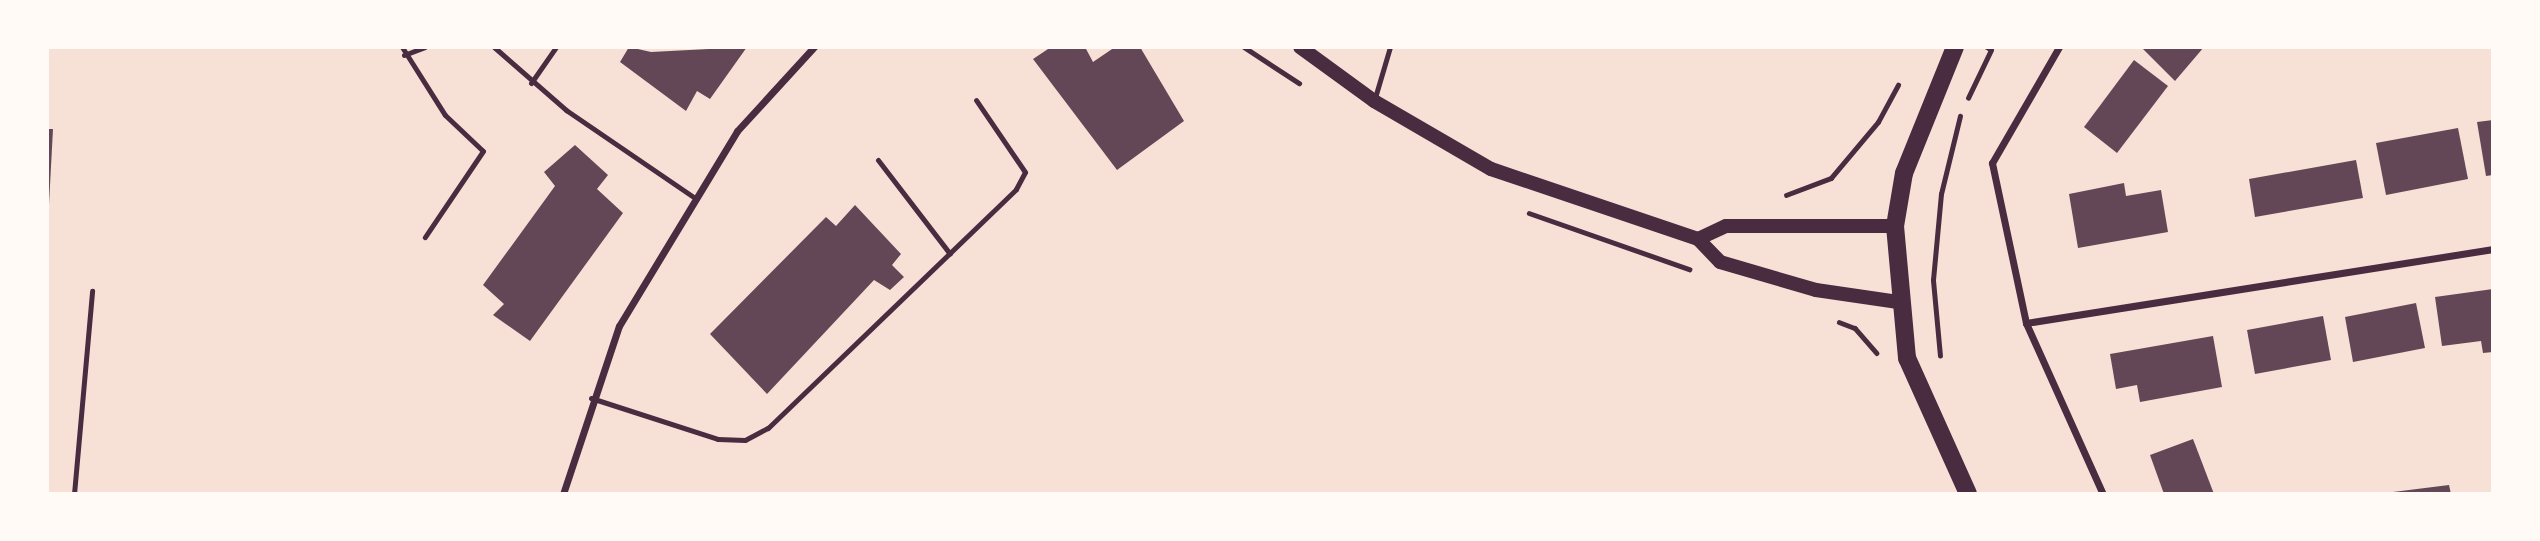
<!DOCTYPE html>
<style>
body{margin:0}
#map{position:relative;width:2540px;height:541px;overflow:hidden;background:#f7e1d7;font-family:Rubik,sans-serif}
div>[style]{position:absolute}
.building>*{inset:0;background:#644757}
.path>*{height:4.5px;margin:-2.25px;padding:0 2.25px;transform-origin:2.25px;border-radius:2.25px;background:#4a2c40}
.service>*{height:5px;margin:-2.5px;padding:0 2.5px;transform-origin:2.5px;border-radius:2.5px;background:#4a2c40}
.minor>*{height:7px;margin:-3.5px;padding:0 3.5px;transform-origin:3.5px;border-radius:3.5px;background:#4a2c40}
.secondary>*{height:14px;margin:-7px;padding:0 7px;transform-origin:7px;border-radius:7px;background:#4a2c40}
.primary>*{height:18px;margin:-9px;padding:0 9px;transform-origin:9px;border-radius:9px;background:#4a2c40}
span{translate:-50% -50%;white-space:nowrap;text-align:center;line-height:1.15;-webkit-text-stroke:5px #fffaf5;paint-order:stroke}
.frame{position:absolute;inset:0;border:49px solid #fffaf5;pointer-events:none}
</style>
<div id="map">
<div class="building">
<i style="clip-path:polygon(629px 47px,651px 52px,747px 47px,710px 99px,697px 91px,686px 111px,620px 62px)"></i>
<i style="clip-path:polygon(1051px 47px,1085px 47px,1093px 62px,1115px 47px,1140px 47px,1184px 121px,1117px 170px,1033px 59px)"></i>
<i style="clip-path:polygon(2141px 47px,2204px 47px,2175px 81px)"></i>
<i style="clip-path:polygon(2134px 60px,2168px 86px,2117px 153px,2084px 127px)"></i>
<i style="clip-path:polygon(2493px 120px,2493px 175px,2486px 176px,2477px 122px)"></i>
<i style="clip-path:polygon(2458px 128px,2468px 179px,2386px 195px,2376px 143px)"></i>
<i style="clip-path:polygon(47px 129px,53px 129px,49px 204px,47px 204px)"></i>
<i style="clip-path:polygon(575px 145px,608px 175px,597px 189px,623px 213px,530px 341px,493px 315px,504px 304px,483px 285px,555px 186px,544px 172px)"></i>
<i style="clip-path:polygon(2356px 160px,2363px 198px,2255px 217px,2249px 179px)"></i>
<i style="clip-path:polygon(2124px 183px,2126px 196px,2161px 190px,2168px 232px,2078px 248px,2069px 194px)"></i>
<i style="clip-path:polygon(855px 205px,901px 254px,892px 265px,904px 277px,890px 290px,874px 280px,767px 394px,710px 334px,826px 217px,836px 226px)"></i>
<i style="clip-path:polygon(2493px 289px,2493px 352px,2483px 353px,2481px 341px,2442px 346px,2435px 297px)"></i>
<i style="clip-path:polygon(2416px 303px,2425px 348px,2353px 362px,2345px 317px)"></i>
<i style="clip-path:polygon(2323px 316px,2331px 360px,2255px 374px,2247px 330px)"></i>
<i style="clip-path:polygon(2213px 336px,2222px 387px,2140px 402px,2137px 385px,2116px 389px,2110px 354px)"></i>
<i style="clip-path:polygon(2193px 439px,2214px 494px,2164px 494px,2150px 455px)"></i>
<i style="clip-path:polygon(2449px 485px,2451px 494px,2393px 494px,2393px 492px)"></i>
</div>
<div class="path">
<i style="left:1244px;top:47px;width:66px;rotate:33.2deg"></i>
<i style="left:1968px;top:98px;width:53px;rotate:-64.4deg"></i>
<i style="left:1991px;top:50px;width:6px;rotate:-149deg"></i>
<i style="left:1786px;top:195px;width:48px;rotate:-20.7deg"></i>
<i style="left:1831px;top:178px;width:73px;rotate:-50deg"></i>
<i style="left:1878px;top:122px;width:42px;rotate:-61.6deg"></i>
<i style="left:1529px;top:213px;width:170px;rotate:19.3deg"></i>
<i style="left:1839px;top:322px;width:17px;rotate:21deg"></i>
<i style="left:1855px;top:328px;width:33px;rotate:49deg"></i>
<i style="left:1940px;top:356px;width:76px;rotate:-95.3deg"></i>
<i style="left:1933px;top:280px;width:86px;rotate:-84.7deg"></i>
<i style="left:1941px;top:194px;width:80px;rotate:-76.3deg"></i>
</div>
<div class="service">
<i style="left:402px;top:47px;width:80px;rotate:57.7deg"></i>
<i style="left:445px;top:115px;width:52px;rotate:43.5deg"></i>
<i style="left:483px;top:151px;width:104px;rotate:124deg"></i>
<i style="left:494px;top:47px;width:96px;rotate:41.2deg"></i>
<i style="left:566px;top:110px;width:153px;rotate:34.3deg"></i>
<i style="left:404px;top:55px;width:22px;rotate:-21deg"></i>
<i style="left:531px;top:83px;width:44px;rotate:-55.2deg"></i>
<i style="left:1374px;top:101px;width:56px;rotate:-73.5deg"></i>
<i style="left:878px;top:160px;width:118px;rotate:52.5deg"></i>
<i style="left:591px;top:398px;width:133px;rotate:17.9deg"></i>
<i style="left:718px;top:439px;width:27px;rotate:2deg"></i>
<i style="left:745px;top:440px;width:26px;rotate:-28deg"></i>
<i style="left:768px;top:428px;width:344px;rotate:-43.9deg"></i>
<i style="left:1016px;top:189px;width:19px;rotate:-62deg"></i>
<i style="left:1025px;top:172px;width:87px;rotate:-124.2deg"></i>
<i style="left:74px;top:494px;width:204px;rotate:-84.9deg"></i>
</div>
<div class="minor">
<i style="left:2059px;top:47px;width:134px;rotate:120deg"></i>
<i style="left:1992px;top:163px;width:164px;rotate:78deg"></i>
<i style="left:2026px;top:323px;width:188px;rotate:65.8deg"></i>
<i style="left:2026px;top:323px;width:473px;rotate:-9deg"></i>
<i style="left:563px;top:494px;width:177px;rotate:-71.6deg"></i>
<i style="left:619px;top:326px;width:228px;rotate:-58.8deg"></i>
<i style="left:737px;top:131px;width:114px;rotate:-47.5deg"></i>
</div>
<div class="secondary">
<i style="left:1300px;top:47px;width:92px;rotate:36.1deg"></i>
<i style="left:1374px;top:101px;width:135px;rotate:30.2deg"></i>
<i style="left:1491px;top:169px;width:219px;rotate:18.7deg"></i>
<i style="left:1698px;top:239px;width:32px;rotate:46deg"></i>
<i style="left:1720px;top:262px;width:100px;rotate:16.3deg"></i>
<i style="left:1816px;top:290px;width:83px;rotate:8.3deg"></i>
<i style="left:1698px;top:239px;width:31px;rotate:-25deg"></i>
<i style="left:1726px;top:226px;width:169px"></i>
</div>
<div class="primary">
<i style="left:1955px;top:47px;width:136px;rotate:112deg"></i>
<i style="left:1904px;top:173px;width:54px;rotate:99.6deg"></i>
<i style="left:1895px;top:226px;width:133px;rotate:84.8deg"></i>
<i style="left:1907px;top:358px;width:149px;rotate:65.8deg"></i>
</div>
<div class="frame"></div>
</div>
